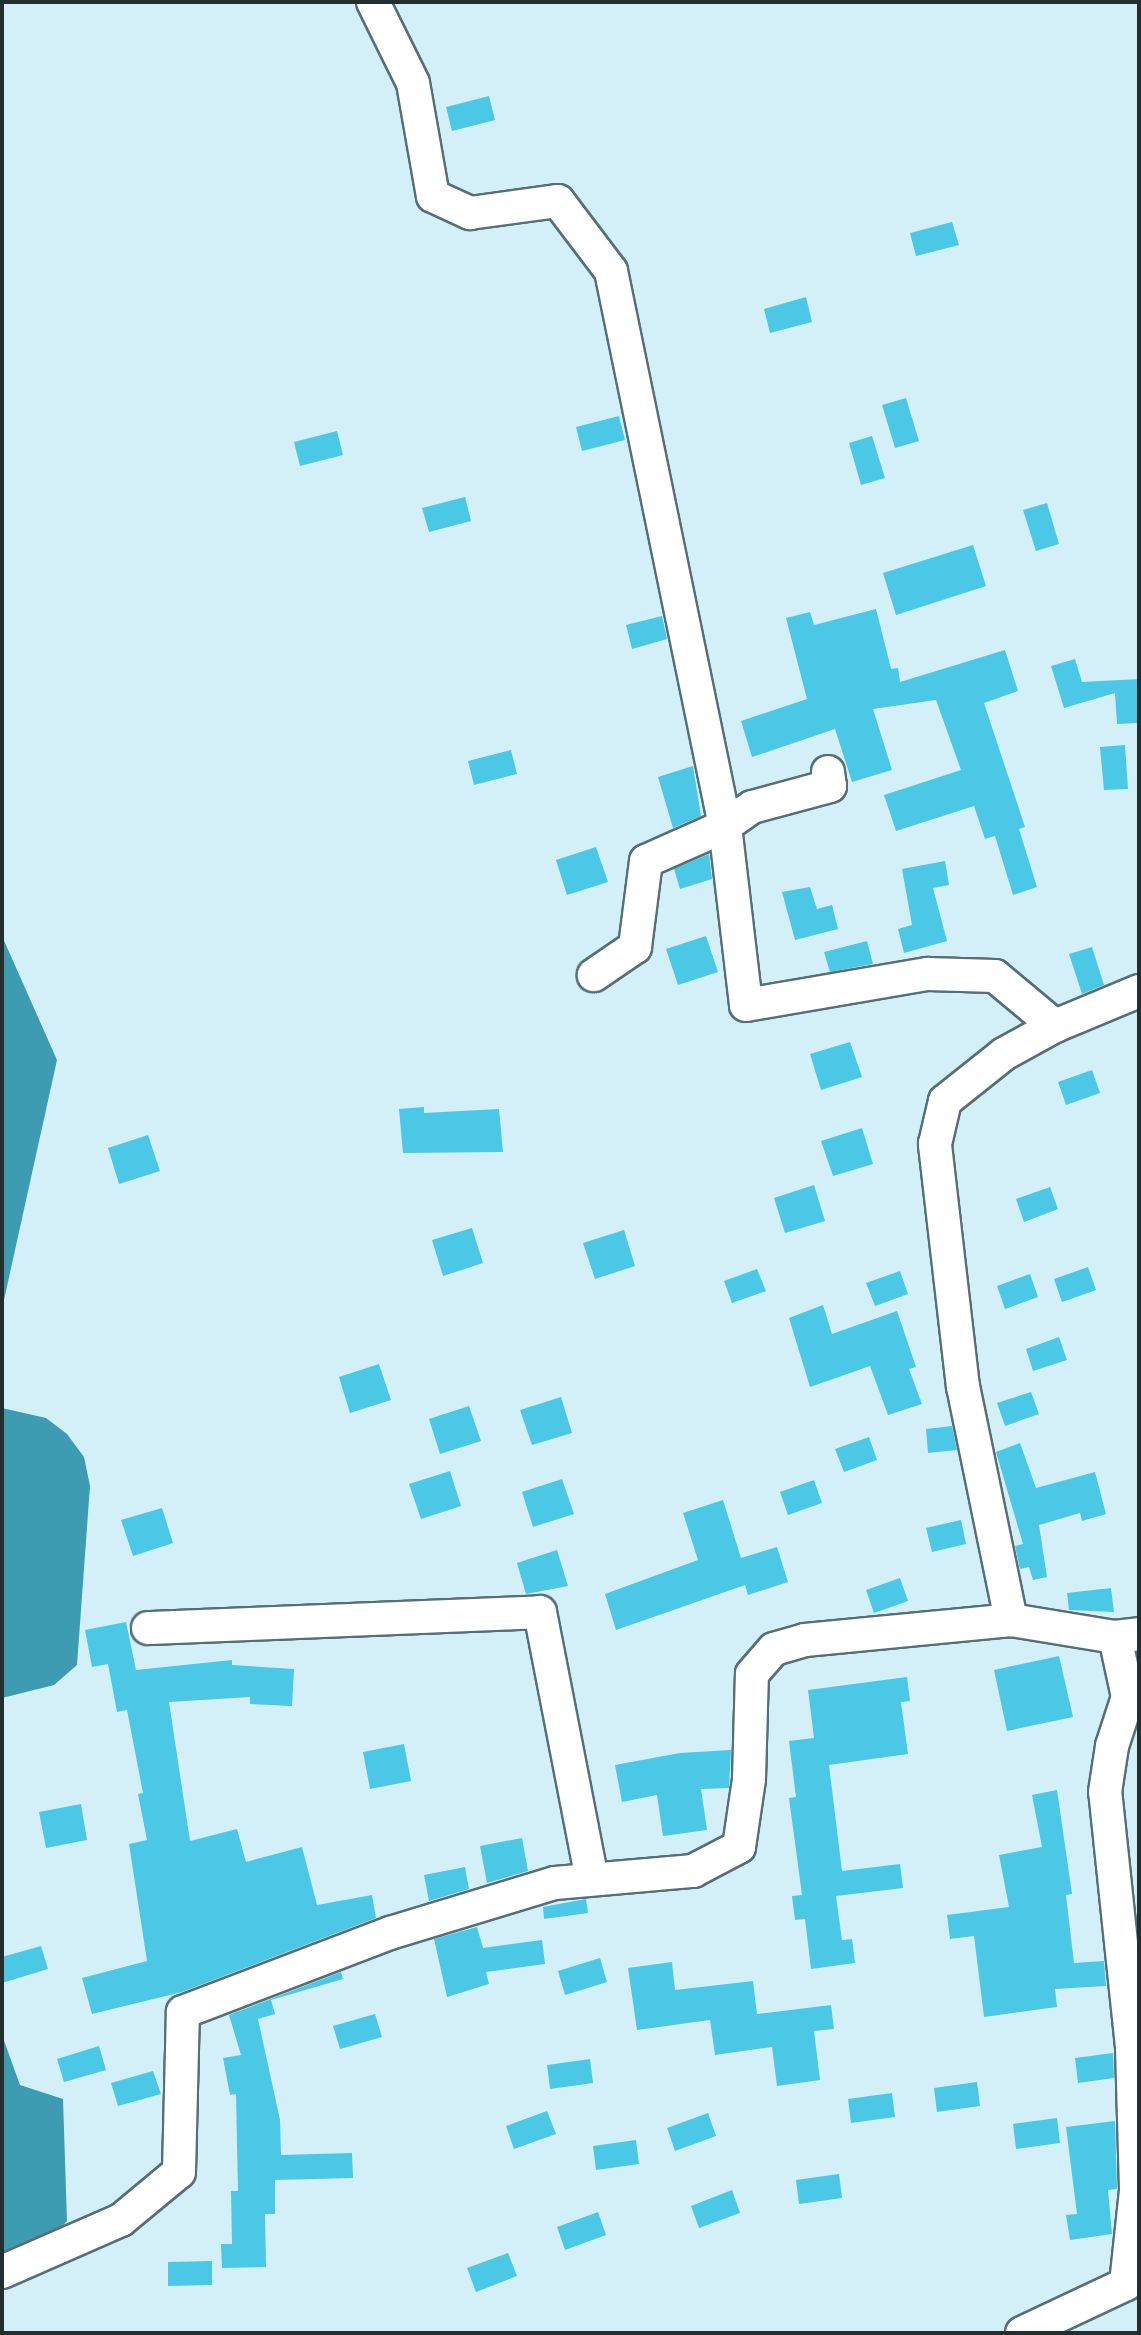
<!DOCTYPE html>
<style>
body{margin:0}
#map{position:relative;width:1141px;height:2335px;overflow:hidden;background:#d3f0f8;font-family:"Fira Sans",sans-serif}
div>[style]{position:absolute}
.water>*{inset:0;background:#3d9bb2}
.building>*{inset:0;background:#4ac8e5}
.roads{filter:drop-shadow(2px 0 #566f76) drop-shadow(-2px 0 #566f76) drop-shadow(0 2px #566f76) drop-shadow(0 -2px #566f76)}
.minor>*{height:32px;margin:-16px;padding:0 16px;transform-origin:16px;border-radius:16px;background:#fff}
span{translate:-50% -50%;white-space:nowrap;text-align:center;line-height:1.15;-webkit-text-stroke:8px #fff;paint-order:stroke}
.frame{position:absolute;inset:0;border:4px solid #232e31;pointer-events:none}
</style>
<div id="map">
<div class="water">
<i style="clip-path:polygon(2px 936px,57px 1060px,2px 1309px)"></i>
<i style="clip-path:polygon(2px 1408px,46px 1418px,67px 1434px,84px 1457px,90px 1486px,77px 1665px,54px 1685px,2px 1698px)"></i>
<i style="clip-path:polygon(2px 2035px,20px 2085px,63px 2099px,67px 2221px,45px 2245px,2px 2262px)"></i>
</div>
<div class="building">
<i style="clip-path:polygon(489px 96px,495px 120px,452px 131px,446px 107px)"></i>
<i style="clip-path:polygon(952px 222px,959px 245px,916px 256px,910px 233px)"></i>
<i style="clip-path:polygon(806px 297px,812px 322px,770px 333px,764px 309px)"></i>
<i style="clip-path:polygon(906px 398px,919px 441px,895px 448px,882px 405px)"></i>
<i style="clip-path:polygon(619px 416px,625px 440px,582px 451px,576px 427px)"></i>
<i style="clip-path:polygon(337px 431px,343px 455px,300px 466px,294px 442px)"></i>
<i style="clip-path:polygon(872px 436px,885px 478px,861px 485px,849px 443px)"></i>
<i style="clip-path:polygon(465px 497px,471px 521px,429px 532px,422px 508px)"></i>
<i style="clip-path:polygon(1047px 503px,1059px 544px,1036px 551px,1023px 510px)"></i>
<i style="clip-path:polygon(973px 545px,986px 586px,896px 615px,883px 573px)"></i>
<i style="clip-path:polygon(876px 609px,891px 669px,898px 668px,900px 682px,1005px 650px,1018px 691px,984px 703px,1025px 827px,1019px 829px,1037px 887px,1013px 895px,995px 836px,985px 839px,974px 806px,896px 831px,884px 795px,961px 770px,936px 700px,873px 709px,892px 770px,852px 782px,835px 729px,752px 757px,741px 721px,807px 699px,786px 618px,810px 612px,814px 625px)"></i>
<i style="clip-path:polygon(662px 616px,667px 639px,632px 649px,626px 625px)"></i>
<i style="clip-path:polygon(1075px 659px,1082px 682px,1139px 679px,1139px 723px,1117px 724px,1115px 693px,1064px 708px,1051px 666px)"></i>
<i style="clip-path:polygon(1125px 745px,1128px 789px,1104px 790px,1100px 747px)"></i>
<i style="clip-path:polygon(511px 750px,517px 774px,474px 785px,468px 761px)"></i>
<i style="clip-path:polygon(693px 766px,701px 816px,673px 828px,658px 777px)"></i>
<i style="clip-path:polygon(596px 847px,608px 882px,567px 895px,556px 860px)"></i>
<i style="clip-path:polygon(709px 854px,712px 879px,680px 889px,674px 869px)"></i>
<i style="clip-path:polygon(945px 861px,949px 885px,933px 888px,947px 941px,904px 953px,898px 929px,912px 925px,902px 869px)"></i>
<i style="clip-path:polygon(810px 887px,817px 909px,832px 905px,838px 929px,795px 940px,782px 892px)"></i>
<i style="clip-path:polygon(706px 936px,718px 972px,678px 985px,666px 949px)"></i>
<i style="clip-path:polygon(867px 941px,873px 964px,830px 972px,824px 952px)"></i>
<i style="clip-path:polygon(1092px 947px,1104px 985px,1082px 994px,1069px 954px)"></i>
<i style="clip-path:polygon(850px 1042px,862px 1077px,821px 1090px,810px 1054px)"></i>
<i style="clip-path:polygon(1092px 1070px,1100px 1093px,1066px 1105px,1058px 1082px)"></i>
<i style="clip-path:polygon(424px 1107px,424px 1113px,499px 1109px,503px 1152px,403px 1153px,399px 1109px)"></i>
<i style="clip-path:polygon(862px 1128px,873px 1164px,833px 1176px,821px 1141px)"></i>
<i style="clip-path:polygon(148px 1135px,160px 1171px,119px 1184px,108px 1148px)"></i>
<i style="clip-path:polygon(814px 1185px,825px 1221px,785px 1233px,774px 1198px)"></i>
<i style="clip-path:polygon(1050px 1187px,1058px 1209px,1024px 1222px,1016px 1199px)"></i>
<i style="clip-path:polygon(472px 1228px,483px 1263px,443px 1276px,432px 1240px)"></i>
<i style="clip-path:polygon(624px 1230px,635px 1266px,595px 1279px,583px 1243px)"></i>
<i style="clip-path:polygon(1088px 1267px,1096px 1290px,1062px 1302px,1054px 1279px)"></i>
<i style="clip-path:polygon(757px 1269px,766px 1291px,732px 1303px,724px 1281px)"></i>
<i style="clip-path:polygon(900px 1271px,908px 1294px,875px 1306px,866px 1283px)"></i>
<i style="clip-path:polygon(1030px 1274px,1038px 1297px,1005px 1309px,997px 1286px)"></i>
<i style="clip-path:polygon(823px 1305px,832px 1334px,897px 1311px,916px 1367px,909px 1369px,922px 1404px,888px 1415px,870px 1366px,810px 1387px,789px 1318px)"></i>
<i style="clip-path:polygon(1059px 1337px,1067px 1360px,1033px 1371px,1026px 1349px)"></i>
<i style="clip-path:polygon(379px 1364px,391px 1400px,350px 1413px,339px 1377px)"></i>
<i style="clip-path:polygon(1031px 1392px,1039px 1414px,1005px 1426px,997px 1403px)"></i>
<i style="clip-path:polygon(561px 1397px,572px 1433px,532px 1445px,520px 1410px)"></i>
<i style="clip-path:polygon(469px 1406px,481px 1441px,440px 1454px,429px 1419px)"></i>
<i style="clip-path:polygon(952px 1426px,957px 1450px,928px 1453px,926px 1429px)"></i>
<i style="clip-path:polygon(869px 1437px,877px 1460px,844px 1472px,835px 1449px)"></i>
<i style="clip-path:polygon(1020px 1443px,1036px 1488px,1095px 1472px,1106px 1514px,1082px 1521px,1080px 1513px,1039px 1525px,1047px 1577px,1033px 1580px,1029px 1567px,1020px 1569px,1015px 1546px,1023px 1544px,996px 1452px)"></i>
<i style="clip-path:polygon(450px 1471px,461px 1506px,421px 1519px,409px 1484px)"></i>
<i style="clip-path:polygon(562px 1479px,574px 1514px,533px 1527px,522px 1492px)"></i>
<i style="clip-path:polygon(814px 1480px,822px 1503px,788px 1515px,780px 1492px)"></i>
<i style="clip-path:polygon(723px 1500px,741px 1558px,777px 1547px,788px 1582px,748px 1595px,745px 1585px,616px 1630px,605px 1594px,698px 1560px,683px 1513px)"></i>
<i style="clip-path:polygon(162px 1508px,173px 1543px,133px 1556px,121px 1520px)"></i>
<i style="clip-path:polygon(961px 1520px,966px 1544px,932px 1552px,926px 1528px)"></i>
<i style="clip-path:polygon(557px 1550px,568px 1586px,526px 1594px,517px 1563px)"></i>
<i style="clip-path:polygon(900px 1578px,908px 1601px,874px 1613px,866px 1590px)"></i>
<i style="clip-path:polygon(1111px 1588px,1114px 1612px,1069px 1610px,1067px 1593px)"></i>
<i style="clip-path:polygon(126px 1622px,136px 1670px,232px 1660px,232px 1665px,294px 1669px,292px 1706px,250px 1704px,250px 1697px,169px 1702px,190px 1841px,237px 1829px,246px 1862px,302px 1847px,317px 1905px,372px 1895px,376px 1918px,182px 1992px,92px 2014px,82px 1978px,147px 1961px,129px 1844px,147px 1840px,138px 1794px,143px 1793px,127px 1710px,117px 1712px,108px 1664px,92px 1667px,85px 1630px)"></i>
<i style="clip-path:polygon(1059px 1656px,1073px 1717px,1007px 1731px,994px 1670px)"></i>
<i style="clip-path:polygon(907px 1677px,910px 1701px,901px 1702px,908px 1754px,829px 1765px,842px 1871px,900px 1864px,903px 1888px,836px 1896px,842px 1940px,852px 1939px,855px 1963px,811px 1969px,805px 1919px,795px 1920px,792px 1896px,802px 1895px,789px 1798px,796px 1797px,789px 1741px,814px 1738px,808px 1690px)"></i>
<i style="clip-path:polygon(404px 1744px,411px 1781px,370px 1789px,363px 1752px)"></i>
<i style="clip-path:polygon(731px 1750px,729px 1788px,701px 1789px,707px 1830px,663px 1836px,657px 1795px,622px 1802px,615px 1765px,680px 1753px)"></i>
<i style="clip-path:polygon(1057px 1790px,1072px 1894px,1066px 1895px,1074px 1963px,1104px 1961px,1106px 1986px,1055px 1989px,1057px 2007px,984px 2017px,974px 1936px,950px 1939px,947px 1915px,1009px 1907px,999px 1855px,1042px 1847px,1032px 1795px)"></i>
<i style="clip-path:polygon(81px 1804px,87px 1840px,46px 1848px,39px 1812px)"></i>
<i style="clip-path:polygon(522px 1838px,528px 1871px,487px 1883px,480px 1846px)"></i>
<i style="clip-path:polygon(465px 1867px,469px 1889px,429px 1901px,424px 1875px)"></i>
<i style="clip-path:polygon(586px 1899px,588px 1913px,544px 1919px,543px 1907px)"></i>
<i style="clip-path:polygon(477px 1927px,483px 1948px,542px 1940px,545px 1964px,486px 1972px,489px 1984px,447px 1997px,434px 1939px)"></i>
<i style="clip-path:polygon(41px 1946px,48px 1969px,2px 1983px,2px 1957px)"></i>
<i style="clip-path:polygon(600px 1958px,607px 1982px,565px 1995px,558px 1971px)"></i>
<i style="clip-path:polygon(672px 1962px,675px 1990px,753px 1981px,757px 2014px,831px 2005px,834px 2029px,814px 2031px,820px 2080px,777px 2086px,772px 2047px,715px 2055px,710px 2020px,637px 2030px,628px 1968px)"></i>
<i style="clip-path:polygon(341px 1972px,343px 1979px,271px 2000px,275px 2014px,258px 2019px,280px 2120px,281px 2155px,352px 2153px,353px 2178px,275px 2180px,275px 2214px,265px 2214px,266px 2267px,222px 2268px,221px 2244px,232px 2244px,231px 2191px,238px 2191px,236px 2094px,230px 2095px,223px 2058px,241px 2055px,229px 2015px)"></i>
<i style="clip-path:polygon(375px 2014px,382px 2037px,340px 2049px,333px 2026px)"></i>
<i style="clip-path:polygon(99px 2046px,106px 2070px,64px 2082px,57px 2059px)"></i>
<i style="clip-path:polygon(1113px 2053px,1114px 2078px,1078px 2083px,1075px 2058px)"></i>
<i style="clip-path:polygon(590px 2059px,593px 2083px,550px 2089px,547px 2065px)"></i>
<i style="clip-path:polygon(153px 2071px,161px 2094px,118px 2106px,111px 2083px)"></i>
<i style="clip-path:polygon(977px 2082px,980px 2106px,937px 2112px,934px 2088px)"></i>
<i style="clip-path:polygon(892px 2093px,895px 2117px,851px 2123px,848px 2099px)"></i>
<i style="clip-path:polygon(547px 2111px,556px 2134px,514px 2149px,506px 2126px)"></i>
<i style="clip-path:polygon(708px 2113px,716px 2136px,675px 2151px,667px 2128px)"></i>
<i style="clip-path:polygon(1057px 2118px,1060px 2143px,1016px 2149px,1013px 2124px)"></i>
<i style="clip-path:polygon(1115px 2121px,1117px 2189px,1108px 2190px,1112px 2234px,1070px 2240px,1066px 2215px,1077px 2214px,1066px 2127px)"></i>
<i style="clip-path:polygon(636px 2140px,639px 2164px,596px 2170px,593px 2146px)"></i>
<i style="clip-path:polygon(839px 2174px,842px 2198px,799px 2204px,796px 2180px)"></i>
<i style="clip-path:polygon(732px 2190px,740px 2213px,699px 2228px,691px 2206px)"></i>
<i style="clip-path:polygon(598px 2212px,606px 2235px,565px 2250px,557px 2227px)"></i>
<i style="clip-path:polygon(508px 2253px,517px 2276px,476px 2292px,467px 2268px)"></i>
<i style="clip-path:polygon(212px 2261px,212px 2285px,168px 2286px,168px 2262px)"></i>
</div>
<div class="roads">
<div class="minor">
<i style="left:373px;top:2px;width:90px;rotate:63.7deg"></i>
<i style="left:413px;top:83px;width:115px;rotate:80deg"></i>
<i style="left:433px;top:196px;width:41px;rotate:24.7deg"></i>
<i style="left:470px;top:213px;width:89px;rotate:-7.8deg"></i>
<i style="left:558px;top:201px;width:88px;rotate:52.9deg"></i>
<i style="left:611px;top:271px;width:567px;rotate:78.39deg"></i>
<i style="left:725px;top:826px;width:86px;rotate:156.1deg"></i>
<i style="left:646px;top:861px;width:87px;rotate:97.3deg"></i>
<i style="left:635px;top:947px;width:50px;rotate:145.7deg"></i>
<i style="left:828px;top:772px;width:14px;rotate:82deg"></i>
<i style="left:830px;top:786px;width:81px;rotate:164.9deg"></i>
<i style="left:752px;top:807px;width:33px;rotate:145deg"></i>
<i style="left:725px;top:826px;width:180px;rotate:83.3deg"></i>
<i style="left:746px;top:1005px;width:185px;rotate:-9.7deg"></i>
<i style="left:928px;top:974px;width:67px;rotate:1.7deg"></i>
<i style="left:995px;top:976px;width:78px;rotate:39.8deg"></i>
<i style="left:1011px;top:1620px;width:238px;rotate:-101.6deg"></i>
<i style="left:963px;top:1387px;width:245px;rotate:-96.6deg"></i>
<i style="left:935px;top:1144px;width:44px;rotate:-76.9deg"></i>
<i style="left:945px;top:1101px;width:75px;rotate:-38.5deg"></i>
<i style="left:1004px;top:1054px;width:58px;rotate:-28.8deg"></i>
<i style="left:1055px;top:1026px;width:91px;rotate:-22.6deg"></i>
<i style="left:148px;top:1628px;width:392px;rotate:-2.3deg"></i>
<i style="left:540px;top:1612px;width:272px;rotate:79deg"></i>
<i style="left:2px;top:2272px;width:130px;rotate:-23.6deg"></i>
<i style="left:121px;top:2220px;width:75px;rotate:-39.6deg"></i>
<i style="left:179px;top:2172px;width:160px;rotate:-88.6deg"></i>
<i style="left:183px;top:2012px;width:222px;rotate:-20.9deg"></i>
<i style="left:390px;top:1933px;width:172px;rotate:-16.9deg"></i>
<i style="left:555px;top:1883px;width:139px;rotate:-5deg"></i>
<i style="left:693px;top:1871px;width:52px;rotate:-27.6deg"></i>
<i style="left:739px;top:1847px;width:69px;rotate:-81.6deg"></i>
<i style="left:749px;top:1779px;width:105px;rotate:-88.4deg"></i>
<i style="left:752px;top:1674px;width:33px;rotate:-49deg"></i>
<i style="left:774px;top:1649px;width:32px;rotate:-16deg"></i>
<i style="left:805px;top:1640px;width:207px;rotate:-5.5deg"></i>
<i style="left:1011px;top:1620px;width:105px;rotate:9.3deg"></i>
<i style="left:1115px;top:1637px;width:24px;rotate:-7deg"></i>
<i style="left:1022px;top:2333px;width:115px;rotate:-25.2deg"></i>
<i style="left:1126px;top:2284px;width:95px;rotate:-83.9deg"></i>
<i style="left:1136px;top:2190px;width:143px;rotate:-91.6deg"></i>
<i style="left:1132px;top:2047px;width:256px;rotate:-96deg"></i>
<i style="left:1105px;top:1792px;width:47px;rotate:-81.3deg"></i>
<i style="left:1112px;top:1746px;width:52px;rotate:-71.9deg"></i>
<i style="left:1128px;top:1697px;width:61px;rotate:-102.2deg"></i>
</div>
</div>
<div class="frame"></div>
</div>
